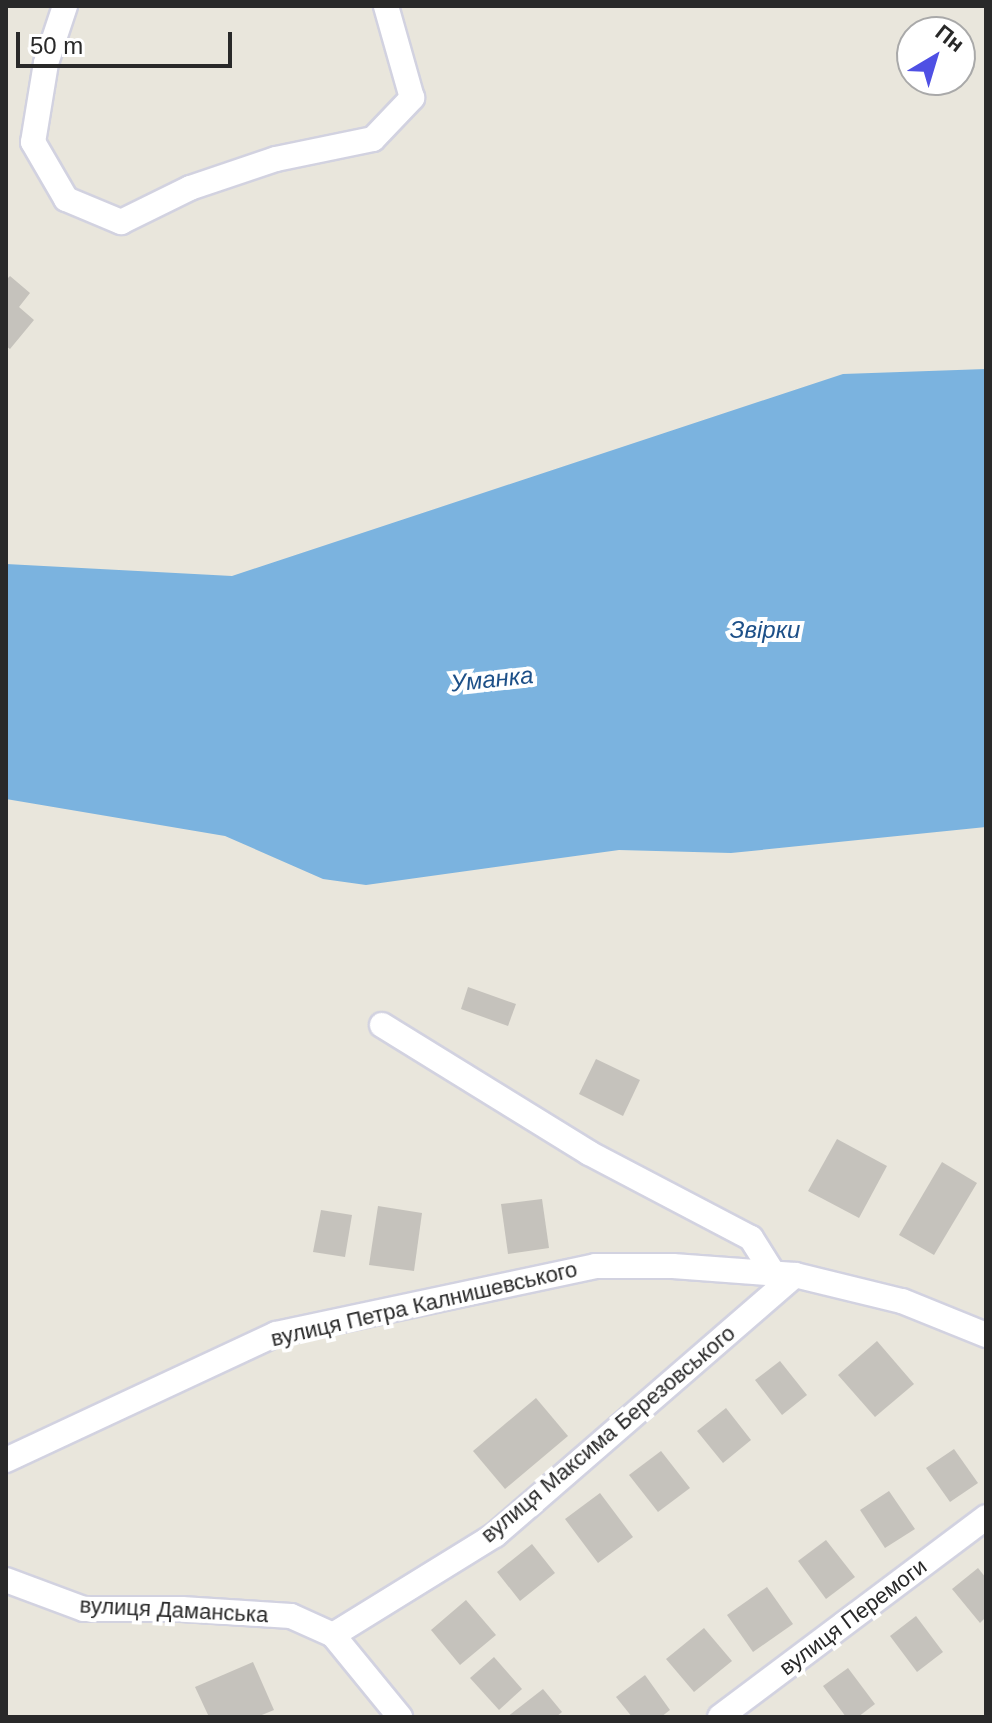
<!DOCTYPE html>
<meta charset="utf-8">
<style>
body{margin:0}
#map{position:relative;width:992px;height:1723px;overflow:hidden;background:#e9e6dc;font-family:Helvetica,sans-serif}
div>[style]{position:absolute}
.water>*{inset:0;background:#7bb3df}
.building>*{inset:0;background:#c5c2bc}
.roads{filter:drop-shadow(2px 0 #d2d2e0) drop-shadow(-2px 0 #d2d2e0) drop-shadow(0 2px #d2d2e0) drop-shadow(0 -2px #d2d2e0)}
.street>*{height:24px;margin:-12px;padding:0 12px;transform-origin:12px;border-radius:12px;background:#fff}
span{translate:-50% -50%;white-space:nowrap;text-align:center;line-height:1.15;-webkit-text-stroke:8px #fff;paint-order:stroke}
.street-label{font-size:22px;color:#292929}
.water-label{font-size:24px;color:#1d5088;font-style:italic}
.frame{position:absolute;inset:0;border:8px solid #292929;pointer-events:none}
.north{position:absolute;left:896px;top:16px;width:80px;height:80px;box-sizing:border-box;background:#fff;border:2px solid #a9a9a9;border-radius:50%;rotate:38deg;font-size:22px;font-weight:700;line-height:32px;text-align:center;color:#292929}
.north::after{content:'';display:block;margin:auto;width:28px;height:36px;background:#4f50e4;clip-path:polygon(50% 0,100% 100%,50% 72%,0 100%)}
.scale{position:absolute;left:16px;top:32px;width:216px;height:36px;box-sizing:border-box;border:4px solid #292929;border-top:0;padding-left:10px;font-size:24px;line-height:28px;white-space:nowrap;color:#292929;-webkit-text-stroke:6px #fff;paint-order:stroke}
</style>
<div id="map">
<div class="water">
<i style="clip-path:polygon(986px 369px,986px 827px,731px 853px,619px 850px,366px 885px,323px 879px,225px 836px,6px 799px,6px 564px,232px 576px,843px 374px)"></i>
</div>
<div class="building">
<i style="clip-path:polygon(10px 276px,30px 293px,19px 307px,34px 320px,10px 349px,6px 346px,6px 280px)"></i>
<i style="clip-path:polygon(468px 987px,516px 1004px,508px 1026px,461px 1009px)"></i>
<i style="clip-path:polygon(596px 1059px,640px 1080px,623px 1116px,579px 1094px)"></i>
<i style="clip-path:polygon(837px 1139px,887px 1166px,859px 1218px,808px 1191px)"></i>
<i style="clip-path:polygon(942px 1162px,977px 1183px,934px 1255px,899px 1235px)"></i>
<i style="clip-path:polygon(542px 1199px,549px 1248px,508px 1254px,501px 1204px)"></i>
<i style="clip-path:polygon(378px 1206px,422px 1213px,414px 1271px,369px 1265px)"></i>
<i style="clip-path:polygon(321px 1210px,352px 1215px,345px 1257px,313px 1252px)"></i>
<i style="clip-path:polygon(877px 1341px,914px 1384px,875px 1417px,838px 1375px)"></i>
<i style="clip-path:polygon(780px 1361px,807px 1395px,782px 1415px,755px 1380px)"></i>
<i style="clip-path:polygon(536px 1398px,568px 1436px,505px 1489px,473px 1451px)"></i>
<i style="clip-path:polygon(726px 1408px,751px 1440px,723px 1463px,697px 1431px)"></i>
<i style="clip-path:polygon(954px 1449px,978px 1483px,950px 1502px,926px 1468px)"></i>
<i style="clip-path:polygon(661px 1451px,690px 1488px,658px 1512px,629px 1475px)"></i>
<i style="clip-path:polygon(889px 1491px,915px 1529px,885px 1548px,860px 1510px)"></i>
<i style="clip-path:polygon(600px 1493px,633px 1537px,598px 1563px,565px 1519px)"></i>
<i style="clip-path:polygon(826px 1540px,855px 1577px,826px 1599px,798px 1561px)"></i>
<i style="clip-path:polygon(532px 1544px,555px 1573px,520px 1601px,497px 1572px)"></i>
<i style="clip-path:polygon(978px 1568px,986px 1578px,986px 1617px,980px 1623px,952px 1589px)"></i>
<i style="clip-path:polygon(767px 1587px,793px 1624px,753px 1652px,727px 1615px)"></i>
<i style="clip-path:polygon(466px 1600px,496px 1635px,460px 1665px,431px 1630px)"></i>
<i style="clip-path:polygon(916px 1616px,943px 1652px,917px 1672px,890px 1636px)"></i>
<i style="clip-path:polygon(704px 1628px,732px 1661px,694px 1692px,666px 1659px)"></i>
<i style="clip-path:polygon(494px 1657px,522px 1689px,499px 1710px,470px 1678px)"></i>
<i style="clip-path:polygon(253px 1662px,274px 1710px,257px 1717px,209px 1717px,195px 1687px)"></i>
<i style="clip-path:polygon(848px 1668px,875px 1704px,858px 1717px,846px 1717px,823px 1686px)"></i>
<i style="clip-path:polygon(645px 1675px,670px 1710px,661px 1717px,632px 1717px,616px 1697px)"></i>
<i style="clip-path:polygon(543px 1689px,562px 1712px,556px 1717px,507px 1717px)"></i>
</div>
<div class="roads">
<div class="street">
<i style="left:65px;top:6px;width:60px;rotate:108.4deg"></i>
<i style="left:46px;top:63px;width:80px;rotate:99.3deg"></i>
<i style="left:33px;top:142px;width:66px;rotate:59.9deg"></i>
<i style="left:66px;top:199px;width:60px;rotate:22.7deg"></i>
<i style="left:121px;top:222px;width:77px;rotate:-26.2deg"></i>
<i style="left:190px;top:188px;width:91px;rotate:-18.6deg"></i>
<i style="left:276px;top:159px;width:99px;rotate:-11.7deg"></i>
<i style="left:373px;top:139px;width:57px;rotate:-46.4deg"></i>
<i style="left:412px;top:98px;width:96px;rotate:-105.8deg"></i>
<i style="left:382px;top:1025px;width:243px;rotate:31.7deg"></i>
<i style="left:589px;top:1153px;width:183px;rotate:27.7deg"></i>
<i style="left:751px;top:1238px;width:41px;rotate:57.8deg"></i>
<i style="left:6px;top:1460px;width:298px;rotate:-25deg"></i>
<i style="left:276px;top:1334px;width:326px;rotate:-12deg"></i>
<i style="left:595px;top:1266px;width:78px"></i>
<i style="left:673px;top:1266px;width:122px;rotate:4.2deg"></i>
<i style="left:795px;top:1275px;width:110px;rotate:13.7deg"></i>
<i style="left:902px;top:1301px;width:91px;rotate:22deg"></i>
<i style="left:6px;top:1580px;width:83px;rotate:20.4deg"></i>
<i style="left:84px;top:1609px;width:98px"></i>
<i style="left:182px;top:1609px;width:109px;rotate:3.7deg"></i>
<i style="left:291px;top:1616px;width:46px;rotate:24.3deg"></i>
<i style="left:333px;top:1635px;width:106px;rotate:50.7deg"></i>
<i style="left:333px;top:1635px;width:190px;rotate:-31.7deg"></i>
<i style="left:495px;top:1535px;width:397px;rotate:-40.9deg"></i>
<i style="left:720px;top:1717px;width:333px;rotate:-36.9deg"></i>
</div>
</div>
<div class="street-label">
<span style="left:424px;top:1304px;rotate:-13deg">вулиця Петра Калнишевського</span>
<span style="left:608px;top:1434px;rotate:-40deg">вулиця Максима Березовського</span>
<span style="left:174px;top:1610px;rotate:3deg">вулиця Даманська</span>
<span style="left:853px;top:1617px;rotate:-37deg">вулиця Перемоги</span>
</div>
<div class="water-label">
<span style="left:765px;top:630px">Звірки</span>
<span style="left:492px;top:679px;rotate:-6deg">Уманка</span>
</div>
<div class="frame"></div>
<div class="north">Пн</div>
<div class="scale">50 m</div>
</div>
